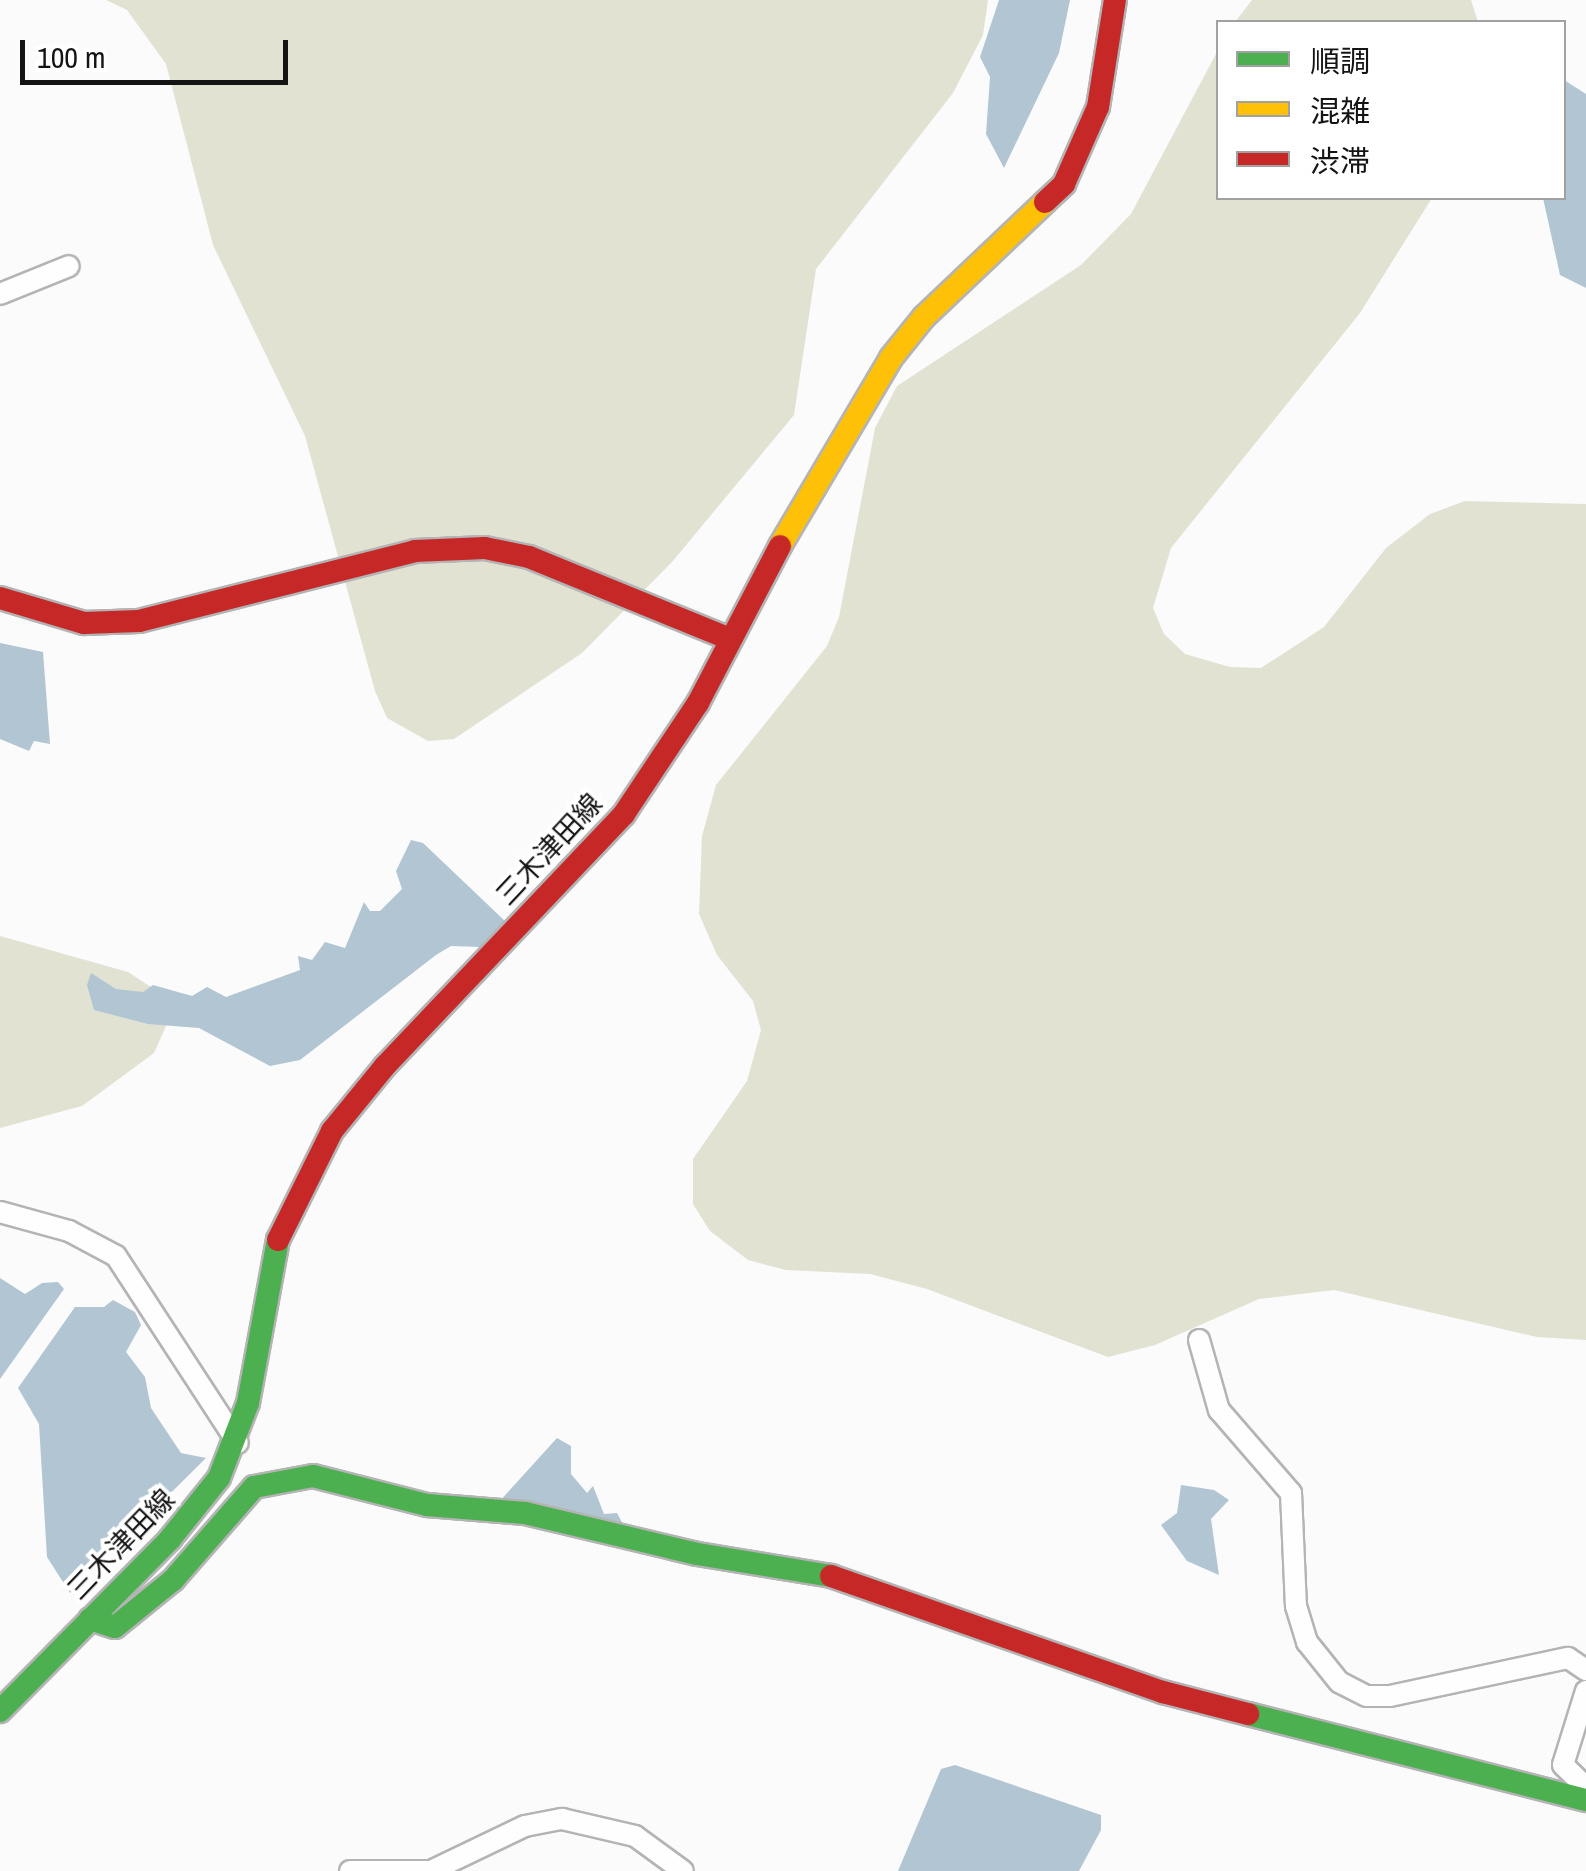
<!DOCTYPE html>
<meta charset="utf-8">
<style>
body{margin:0}
#map{position:relative;width:1586px;height:1871px;overflow:hidden;background:#fbfbfc;font-family:"Archivo Narrow","Noto Sans JP",sans-serif}
div>[style]{position:absolute}
.forest>*{inset:0;background:#e1e2d2}
.water>*{inset:0;background:#b1c5d2}
.roads{filter:drop-shadow(2px 0 #b4b4b4) drop-shadow(-2px 0 #b4b4b4) drop-shadow(0 2px #b4b4b4) drop-shadow(0 -2px #b4b4b4)}
.street>*{height:20px;margin:-10px;padding:0 10px;transform-origin:10px;border-radius:10px;background:#fefeff}
.fast>*{height:22px;margin:-11px;padding:0 11px;transform-origin:11px;border-radius:11px;background:#4caf50}
.slow>*{height:22px;margin:-11px;padding:0 11px;transform-origin:11px;border-radius:11px;background:#ffc107}
.jam>*{height:22px;margin:-11px;padding:0 11px;transform-origin:11px;border-radius:11px;background:#c62828}
span{translate:-50% -50%;white-space:nowrap;text-align:center;line-height:1.15;-webkit-text-stroke:8px #fff;paint-order:stroke}
.street-label{font-size:28px;color:#141415}
.legend{position:absolute;left:1216px;top:20px;width:350px;height:180px;box-sizing:border-box;background:#fff;border:2px solid #a1a1a1;margin:0;padding:12px 18px;list-style:none;font-size:30px;color:#141415}
.legend li{display:flex;align-items:center;gap:20px;height:50px}
.legend b{width:50px;border:2px solid #a1a1a1}
.scale{position:absolute;left:20px;top:40px;width:268px;height:45px;box-sizing:border-box;border:5px solid #141415;border-top:0;padding-left:12px;font-size:30px;line-height:35px;white-space:nowrap;color:#141415;-webkit-text-stroke:8px #fff;paint-order:stroke}
</style>
<div id="map">
<div class="forest">
<i style="clip-path:polygon(106px 0,988px 0,983px 35px,953px 93px,816px 269px,794px 415px,672px 562px,582px 653px,454px 739px,428px 741px,387px 718px,375px 691px,305px 436px,213px 245px,166px 64px,127px 10px)"></i>
<i style="clip-path:polygon(1252px 0,1471px 0,1478px 22px,1235px 22px)"></i>
<i style="clip-path:polygon(1218px 50px,1218px 198px,1432px 198px,1360px 313px,1171px 548px,1153px 608px,1164px 634px,1185px 654px,1230px 667px,1261px 668px,1324px 627px,1386px 548px,1430px 514px,1465px 501px,1586px 504px,1586px 1340px,1537px 1337px,1334px 1290px,1259px 1299px,1155px 1345px,1108px 1357px,927px 1289px,870px 1274px,786px 1270px,748px 1260px,710px 1231px,693px 1204px,693px 1159px,747px 1081px,761px 1030px,753px 1001px,717px 955px,699px 914px,702px 836px,716px 785px,827px 646px,839px 617px,875px 428px,897px 386px,1081px 265px,1131px 214px)"></i>
<i style="clip-path:polygon(0 936px,128px 972px,154px 989px,166px 1026px,154px 1053px,82px 1106px,0 1128px)"></i>
</div>
<div class="water">
<i style="clip-path:polygon(999px 0,1070px 0,1059px 53px,1004px 168px,986px 134px,990px 77px,980px 57px)"></i>
<i style="clip-path:polygon(1564px 80px,1586px 94px,1586px 288px,1560px 275px,1543px 198px,1564px 198px)"></i>
<i style="clip-path:polygon(0 643px,43px 652px,50px 744px,34px 741px,29px 751px,0 739px)"></i>
<i style="clip-path:polygon(411px 840px,423px 843px,506px 922px,480px 947px,451px 946px,436px 955px,300px 1060px,270px 1066px,199px 1028px,148px 1024px,94px 1010px,87px 985px,91px 973px,116px 989px,143px 992px,153px 985px,192px 996px,207px 987px,226px 997px,300px 970px,298px 956px,312px 960px,325px 942px,345px 948px,364px 902px,370px 911px,380px 911px,402px 889px,396px 871px)"></i>
<i style="clip-path:polygon(0 1278px,25px 1294px,42px 1283px,58px 1282px,64px 1289px,0 1379px)"></i>
<i style="clip-path:polygon(113px 1300px,135px 1312px,141px 1325px,126px 1352px,145px 1377px,151px 1408px,181px 1453px,206px 1458px,70px 1593px,47px 1557px,39px 1424px,18px 1388px,75px 1307px,104px 1307px)"></i>
<i style="clip-path:polygon(557px 1438px,571px 1446px,571px 1474px,587px 1493px,593px 1486px,604px 1514px,617px 1513px,625px 1528px,498px 1503px)"></i>
<i style="clip-path:polygon(1181px 1485px,1214px 1490px,1229px 1500px,1211px 1519px,1219px 1575px,1187px 1561px,1161px 1525px,1177px 1513px)"></i>
<i style="clip-path:polygon(955px 1765px,1101px 1815px,1101px 1830px,1079px 1871px,898px 1871px,941px 1769px)"></i>
</div>
<div class="roads">
<div class="street">
<i style="left:0;top:294px;width:74px;rotate:-22.1deg"></i>
<i style="left:0;top:1212px;width:72px;rotate:15.4deg"></i>
<i style="left:69px;top:1231px;width:53px;rotate:28deg"></i>
<i style="left:116px;top:1256px;width:223px;rotate:56.9deg"></i>
<i style="left:1199px;top:1340px;width:73px;rotate:74.1deg"></i>
<i style="left:1219px;top:1410px;width:110px;rotate:49.1deg"></i>
<i style="left:1291px;top:1493px;width:113px;rotate:87.5deg"></i>
<i style="left:1296px;top:1606px;width:38px;rotate:73deg"></i>
<i style="left:1307px;top:1642px;width:51px;rotate:51.3deg"></i>
<i style="left:1339px;top:1682px;width:31px;rotate:27deg"></i>
<i style="left:1367px;top:1696px;width:23px"></i>
<i style="left:1390px;top:1696px;width:182px;rotate:-12.1deg"></i>
<i style="left:1568px;top:1658px;width:22px;rotate:34deg"></i>
<i style="left:1586px;top:1691px;width:77px;rotate:107.3deg"></i>
<i style="left:1563px;top:1765px;width:32px;rotate:44deg"></i>
<i style="left:350px;top:1871px;width:78px"></i>
<i style="left:431px;top:1871px;width:104px;rotate:-25.6deg"></i>
<i style="left:525px;top:1826px;width:38px;rotate:-11deg"></i>
<i style="left:562px;top:1819px;width:75px;rotate:13.1deg"></i>
<i style="left:635px;top:1836px;width:59px;rotate:36.1deg"></i>
</div>
<div class="fast">
<i style="left:90px;top:1619px;width:26px;rotate:18deg"></i>
<i style="left:115px;top:1627px;width:75px;rotate:-39deg"></i>
<i style="left:173px;top:1580px;width:123px;rotate:-48.9deg"></i>
<i style="left:254px;top:1487px;width:60px;rotate:-10.6deg"></i>
<i style="left:313px;top:1476px;width:118px;rotate:14.3deg"></i>
<i style="left:427px;top:1505px;width:98px;rotate:4.7deg"></i>
<i style="left:525px;top:1513px;width:177px;rotate:13.4deg"></i>
<i style="left:697px;top:1554px;width:136px;rotate:9.3deg"></i>
<i style="left:0;top:1711px;width:242px;rotate:-45.3deg"></i>
<i style="left:170px;top:1539px;width:78px;rotate:-51.2deg"></i>
<i style="left:219px;top:1478px;width:80px;rotate:-68.9deg"></i>
<i style="left:248px;top:1403px;width:166px;rotate:-79.6deg"></i>
<i style="left:1248px;top:1714px;width:349px;rotate:14.3deg"></i>
</div>
<div class="slow">
<i style="left:780px;top:546px;width:218px;rotate:-59.4deg"></i>
<i style="left:891px;top:358px;width:53px;rotate:-51.2deg"></i>
<i style="left:924px;top:317px;width:167px;rotate:-43.5deg"></i>
</div>
<div class="jam">
<i style="left:1045px;top:202px;width:26px;rotate:-43deg"></i>
<i style="left:1064px;top:184px;width:84px;rotate:-66.2deg"></i>
<i style="left:1098px;top:107px;width:108px;rotate:-81deg"></i>
<i style="left:0;top:598px;width:88px;rotate:16.6deg"></i>
<i style="left:84px;top:623px;width:55px;rotate:-2.1deg"></i>
<i style="left:139px;top:621px;width:285px;rotate:-14.2deg"></i>
<i style="left:415px;top:551px;width:70px;rotate:-2.5deg"></i>
<i style="left:485px;top:548px;width:45px;rotate:11.6deg"></i>
<i style="left:529px;top:557px;width:217px;rotate:22.2deg"></i>
<i style="left:278px;top:1240px;width:122px;rotate:-63.6deg"></i>
<i style="left:332px;top:1131px;width:84px;rotate:-50.8deg"></i>
<i style="left:385px;top:1066px;width:347px;rotate:-46.5deg"></i>
<i style="left:624px;top:814px;width:133px;rotate:-56.3deg"></i>
<i style="left:698px;top:703px;width:177px;rotate:-62.4deg"></i>
<i style="left:831px;top:1576px;width:352px;rotate:19.3deg"></i>
<i style="left:1163px;top:1692px;width:88px;rotate:14.5deg"></i>
</div>
</div>
<div class="street-label">
<span style="left:549px;top:849px;rotate:-47deg">三木津田線</span>
<span style="left:121px;top:1544px;rotate:-46deg">三木津田線</span>
</div>
<ul class="legend">
<li><b style="height:12px;background:#4caf50"></b>順調</li>
<li><b style="height:12px;background:#ffc107"></b>混雑</li>
<li><b style="height:12px;background:#c62828"></b>渋滞</li>
</ul>
<div class="scale">100 m</div>
</div>
